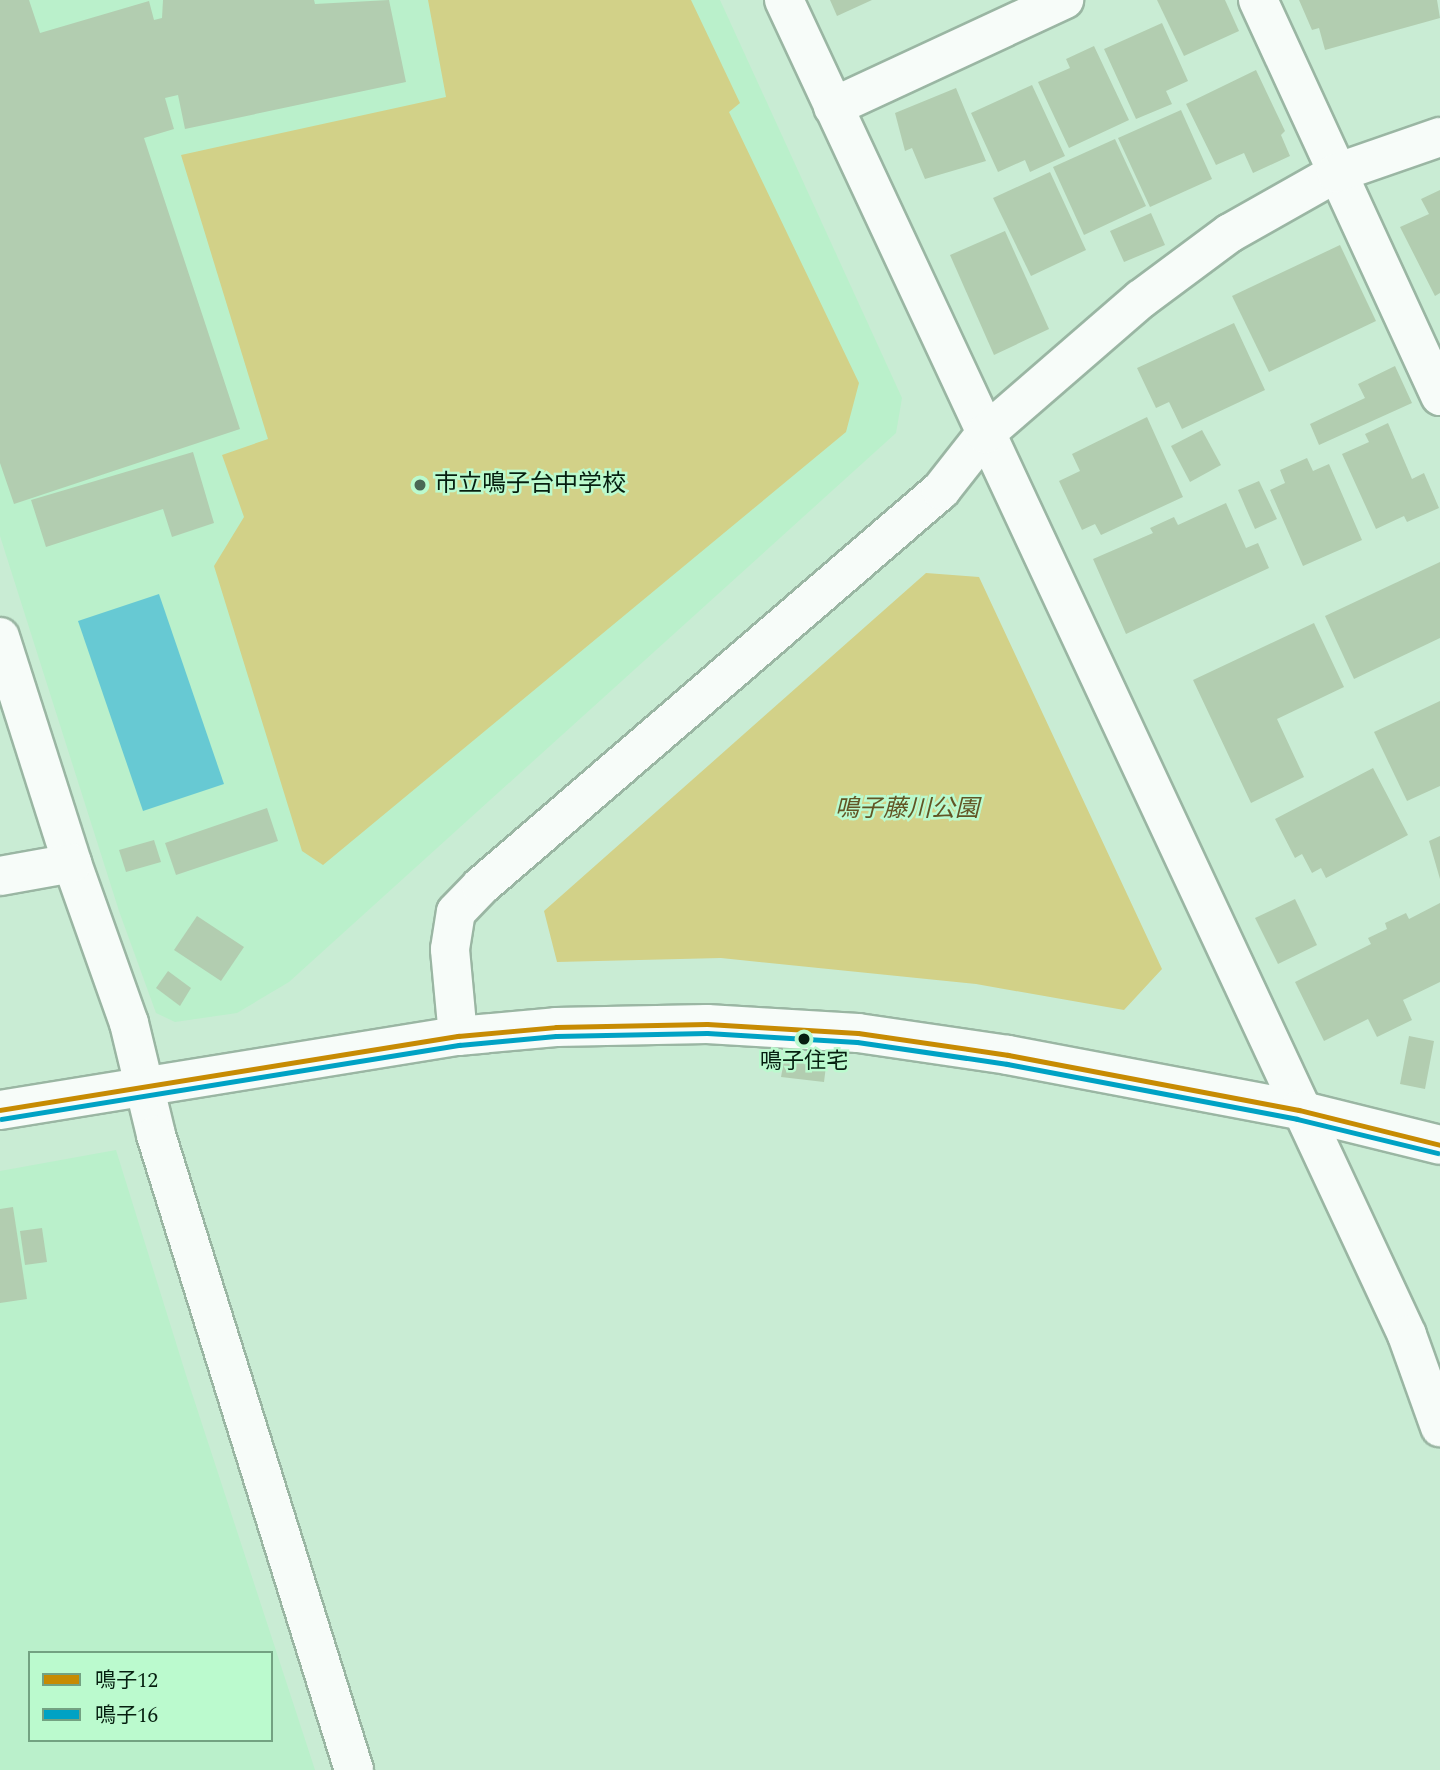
<!DOCTYPE html>
<meta charset="utf-8">
<style>
body{margin:0}
#map{position:relative;width:1440px;height:1770px;overflow:hidden;background:#c9ecd4;font-family:Spectral,"Noto Sans JP",serif}
div>[style]{position:absolute}
.built>*{inset:0;background:#baf0cb}
.green>*{inset:0;background:#d2d188}
.water>*{inset:0;background:#67c9d3}
.building>*{inset:0;background:#b2cdb0}
.roads{filter:drop-shadow(2px 0 #9ab6a3) drop-shadow(-2px 0 #9ab6a3) drop-shadow(0 2px #9ab6a3) drop-shadow(0 -2px #9ab6a3)}
.street>*{height:38px;margin:-19px;padding:0 19px;transform-origin:19px;border-radius:19px;background:#f7fcf9}
.secondary>*{height:38px;margin:-19px;padding:0 19px;transform-origin:19px;border-radius:19px;background:#f7fcf9}
.bus-1>*{height:5px;margin:-2.5px;padding:0 2.5px;transform-origin:2.5px;border-radius:2.5px;background:#c78b03}
.bus-2>*{height:5px;margin:-2.5px;padding:0 2.5px;transform-origin:2.5px;border-radius:2.5px;background:#00a2c4}
.dots>*{width:19px;height:19px;translate:-50% -50%;box-sizing:border-box;border:4px solid #bbface;border-radius:50%}
span{translate:-50% -50%;white-space:nowrap;text-align:center;line-height:1.15;-webkit-text-stroke:5px #bbface;paint-order:stroke}
.bus-label{font-size:22px;color:#061f10}
.poi-label{font-size:24px;color:#061f10}
.left{translate:0 -50%;text-align:left}
.park-label{font-size:24px;color:#625525;font-style:italic}
.legend{position:absolute;left:28px;top:1651px;width:245px;height:91px;box-sizing:border-box;background:#bbface;border:2px solid #73a282;margin:0;padding:9px 12px;list-style:none;font-size:21px;color:#061f10}
.legend li{display:flex;align-items:center;gap:14px;height:35px}
.legend b{width:35px;border:2px solid #73a282}
</style>
<div id="map">
<div class="built">
<i style="clip-path:polygon(0 0,720px 0,902px 398px,896px 433px,289px 982px,237px 1013px,175px 1022px,156px 1013px,119px 911px,0 536px)"></i>
<i style="clip-path:polygon(evenodd,116px 1150px,186px 1375px,315px 1770px,0 1770px,0 1171px,116px 1150px,30px 1653px,271px 1653px,271px 1740px,30px 1740px,30px 1653px)"></i>
</div>
<div class="green">
<i style="clip-path:polygon(428px 0,691px 0,740px 103px,729px 112px,859px 383px,846px 432px,323px 865px,302px 851px,214px 566px,244px 517px,222px 455px,268px 439px,181px 155px,446px 97px)"></i>
<i style="clip-path:polygon(926px 573px,979px 577px,1162px 969px,1124px 1010px,976px 984px,721px 958px,557px 962px,544px 911px)"></i>
</div>
<div class="water">
<i style="clip-path:polygon(159px 594px,224px 784px,143px 811px,78px 621px)"></i>
</div>
<div class="building">
<i style="clip-path:polygon(0 0,29px 0,40px 33px,149px 1px,154px 20px,162px 18px,163px 0,314px 0,315px 4px,389px 0,406px 82px,185px 129px,178px 95px,165px 98px,174px 129px,144px 138px,240px 429px,14px 504px,0 463px)"></i>
<i style="clip-path:polygon(830px 0,872px 0,837px 16px)"></i>
<i style="clip-path:polygon(1157px 0,1225px 0,1239px 31px,1184px 56px)"></i>
<i style="clip-path:polygon(1299px 0,1437px 0,1440px 18px,1325px 50px,1319px 28px,1312px 30px)"></i>
<i style="clip-path:polygon(1162px 23px,1188px 81px,1166px 91px,1172px 104px,1136px 119px,1104px 49px)"></i>
<i style="clip-path:polygon(1094px 46px,1129px 120px,1069px 148px,1038px 82px,1070px 68px,1066px 59px)"></i>
<i style="clip-path:polygon(1256px 70px,1285px 131px,1281px 135px,1290px 156px,1253px 173px,1244px 153px,1216px 165px,1186px 104px)"></i>
<i style="clip-path:polygon(1032px 85px,1065px 156px,1030px 172px,1025px 160px,998px 172px,971px 113px)"></i>
<i style="clip-path:polygon(956px 88px,986px 161px,925px 179px,912px 148px,905px 151px,895px 113px)"></i>
<i style="clip-path:polygon(1181px 110px,1212px 179px,1150px 207px,1118px 138px)"></i>
<i style="clip-path:polygon(1115px 139px,1146px 206px,1084px 235px,1053px 167px)"></i>
<i style="clip-path:polygon(1050px 172px,1086px 250px,1031px 276px,993px 198px)"></i>
<i style="clip-path:polygon(1440px 190px,1440px 293px,1435px 296px,1400px 227px,1429px 214px,1421px 199px)"></i>
<i style="clip-path:polygon(1151px 213px,1165px 245px,1124px 262px,1110px 231px)"></i>
<i style="clip-path:polygon(1005px 231px,1049px 329px,994px 355px,950px 255px)"></i>
<i style="clip-path:polygon(1340px 245px,1376px 321px,1269px 372px,1232px 296px)"></i>
<i style="clip-path:polygon(1234px 323px,1265px 390px,1182px 429px,1169px 402px,1156px 408px,1137px 368px)"></i>
<i style="clip-path:polygon(1395px 366px,1412px 403px,1319px 445px,1310px 424px,1365px 398px,1358px 384px)"></i>
<i style="clip-path:polygon(1147px 417px,1183px 497px,1101px 535px,1095px 524px,1082px 530px,1059px 481px,1080px 471px,1072px 454px)"></i>
<i style="clip-path:polygon(1388px 423px,1412px 479px,1424px 473px,1439px 508px,1407px 522px,1404px 516px,1376px 529px,1342px 454px,1369px 442px,1365px 434px)"></i>
<i style="clip-path:polygon(1202px 430px,1221px 465px,1190px 482px,1171px 446px)"></i>
<i style="clip-path:polygon(193px 452px,214px 523px,172px 537px,163px 509px,46px 547px,31px 500px)"></i>
<i style="clip-path:polygon(1307px 458px,1313px 471px,1329px 464px,1362px 540px,1303px 566px,1270px 490px,1285px 483px,1280px 470px)"></i>
<i style="clip-path:polygon(1259px 481px,1277px 519px,1255px 529px,1238px 490px)"></i>
<i style="clip-path:polygon(1226px 503px,1246px 548px,1258px 543px,1269px 568px,1126px 634px,1093px 559px,1153px 533px,1150px 528px,1174px 517px,1178px 525px)"></i>
<i style="clip-path:polygon(1440px 562px,1440px 638px,1354px 679px,1325px 616px)"></i>
<i style="clip-path:polygon(1314px 623px,1344px 687px,1277px 719px,1304px 777px,1251px 803px,1193px 680px)"></i>
<i style="clip-path:polygon(1440px 701px,1440px 786px,1407px 801px,1374px 732px)"></i>
<i style="clip-path:polygon(1373px 768px,1408px 835px,1326px 878px,1321px 868px,1312px 873px,1302px 854px,1295px 858px,1275px 819px)"></i>
<i style="clip-path:polygon(267px 808px,278px 841px,176px 875px,165px 843px)"></i>
<i style="clip-path:polygon(1440px 836px,1440px 879px,1429px 841px)"></i>
<i style="clip-path:polygon(154px 840px,161px 862px,126px 872px,119px 850px)"></i>
<i style="clip-path:polygon(1295px 899px,1317px 945px,1278px 964px,1255px 918px)"></i>
<i style="clip-path:polygon(1440px 903px,1440px 982px,1403px 1000px,1412px 1020px,1377px 1037px,1368px 1019px,1324px 1041px,1295px 982px,1371px 944px,1368px 938px,1387px 929px,1385px 923px,1406px 913px,1409px 919px)"></i>
<i style="clip-path:polygon(197px 916px,244px 947px,221px 981px,174px 950px)"></i>
<i style="clip-path:polygon(168px 971px,191px 988px,180px 1006px,156px 988px)"></i>
<i style="clip-path:polygon(1409px 1036px,1434px 1041px,1425px 1089px,1400px 1084px)"></i>
<i style="clip-path:polygon(784px 1061px,826px 1066px,824px 1082px,781px 1077px)"></i>
<i style="clip-path:polygon(13px 1207px,27px 1299px,0 1303px,0 1209px)"></i>
<i style="clip-path:polygon(42px 1228px,47px 1262px,25px 1265px,20px 1231px)"></i>
</div>
<div class="roads">
<div class="street">
<i style="left:784px;top:0;width:1473px;rotate:64.98deg"></i>
<i style="left:1407px;top:1335px;width:98px;rotate:70.3deg"></i>
<i style="left:1258px;top:0;width:436px;rotate:65.3deg"></i>
<i style="left:833px;top:107px;width:255px;rotate:-24.9deg"></i>
<i style="left:0;top:637px;width:237px;rotate:72.3deg"></i>
<i style="left:72px;top:863px;width:170px;rotate:70.4deg"></i>
<i style="left:129px;top:1023px;width:115px;rotate:76.4deg"></i>
<i style="left:156px;top:1135px;width:665px;rotate:72.68deg"></i>
<i style="left:0;top:876px;width:73px;rotate:-10.2deg"></i>
<i style="left:458px;top:1036px;width:87px;rotate:-95.3deg"></i>
<i style="left:450px;top:949px;width:37px;rotate:-81deg"></i>
<i style="left:456px;top:912px;width:36px;rotate:-46deg"></i>
<i style="left:481px;top:886px;width:607px;rotate:-40.72deg"></i>
<i style="left:941px;top:490px;width:71px;rotate:-51.8deg"></i>
<i style="left:985px;top:434px;width:206px;rotate:-40.9deg"></i>
<i style="left:1141px;top:299px;width:111px;rotate:-36.6deg"></i>
<i style="left:1230px;top:233px;width:122px;rotate:-29.5deg"></i>
<i style="left:1336px;top:173px;width:110px;rotate:-19.1deg"></i>
</div>
<div class="secondary">
<i style="left:0;top:1110px;width:464px;rotate:-9.2deg"></i>
<i style="left:458px;top:1036px;width:98px;rotate:-5.2deg"></i>
<i style="left:556px;top:1027px;width:151px;rotate:-1.1deg"></i>
<i style="left:707px;top:1024px;width:151px;rotate:3.4deg"></i>
<i style="left:858px;top:1033px;width:152px;rotate:8.3deg"></i>
<i style="left:1008px;top:1055px;width:296px;rotate:10.7deg"></i>
<i style="left:1299px;top:1110px;width:145px;rotate:13.9deg"></i>
</div>
</div>
<div class="bus-1">
<i style="left:0;top:1110px;width:464px;rotate:-9.2deg"></i>
<i style="left:458px;top:1036px;width:98px;rotate:-5.2deg"></i>
<i style="left:556px;top:1027px;width:151px;rotate:-1.1deg"></i>
<i style="left:707px;top:1024px;width:151px;rotate:3.4deg"></i>
<i style="left:858px;top:1033px;width:152px;rotate:8.3deg"></i>
<i style="left:1008px;top:1055px;width:296px;rotate:10.7deg"></i>
<i style="left:1299px;top:1110px;width:145px;rotate:13.9deg"></i>
</div>
<div class="bus-2">
<i style="left:1px;top:1119px;width:464px;rotate:-9.2deg"></i>
<i style="left:459px;top:1045px;width:97px;rotate:-5.3deg"></i>
<i style="left:556px;top:1036px;width:151px;rotate:-1.1deg"></i>
<i style="left:707px;top:1033px;width:150px;rotate:3.4deg"></i>
<i style="left:857px;top:1042px;width:152px;rotate:8.3deg"></i>
<i style="left:1007px;top:1064px;width:295px;rotate:10.7deg"></i>
<i style="left:1297px;top:1119px;width:145px;rotate:13.6deg"></i>
</div>
<div class="dots">
<i style="left:420px;top:485px;background:#4a6755"></i>
<i style="left:804px;top:1039px;background:#061f10"></i>
</div>
<div class="bus-label">
<span style="left:804px;top:1062px">鳴子住宅</span>
</div>
<div class="poi-label">
<span class="left" style="left:434px;top:485px">市立鳴子台中学校</span>
</div>
<div class="park-label">
<span style="left:907px;top:810px">鳴子藤川公園</span>
</div>
<ul class="legend">
<li><b style="height:9px;background:#c78b03"></b>鳴子12</li>
<li><b style="height:9px;background:#00a2c4"></b>鳴子16</li>
</ul>
</div>
